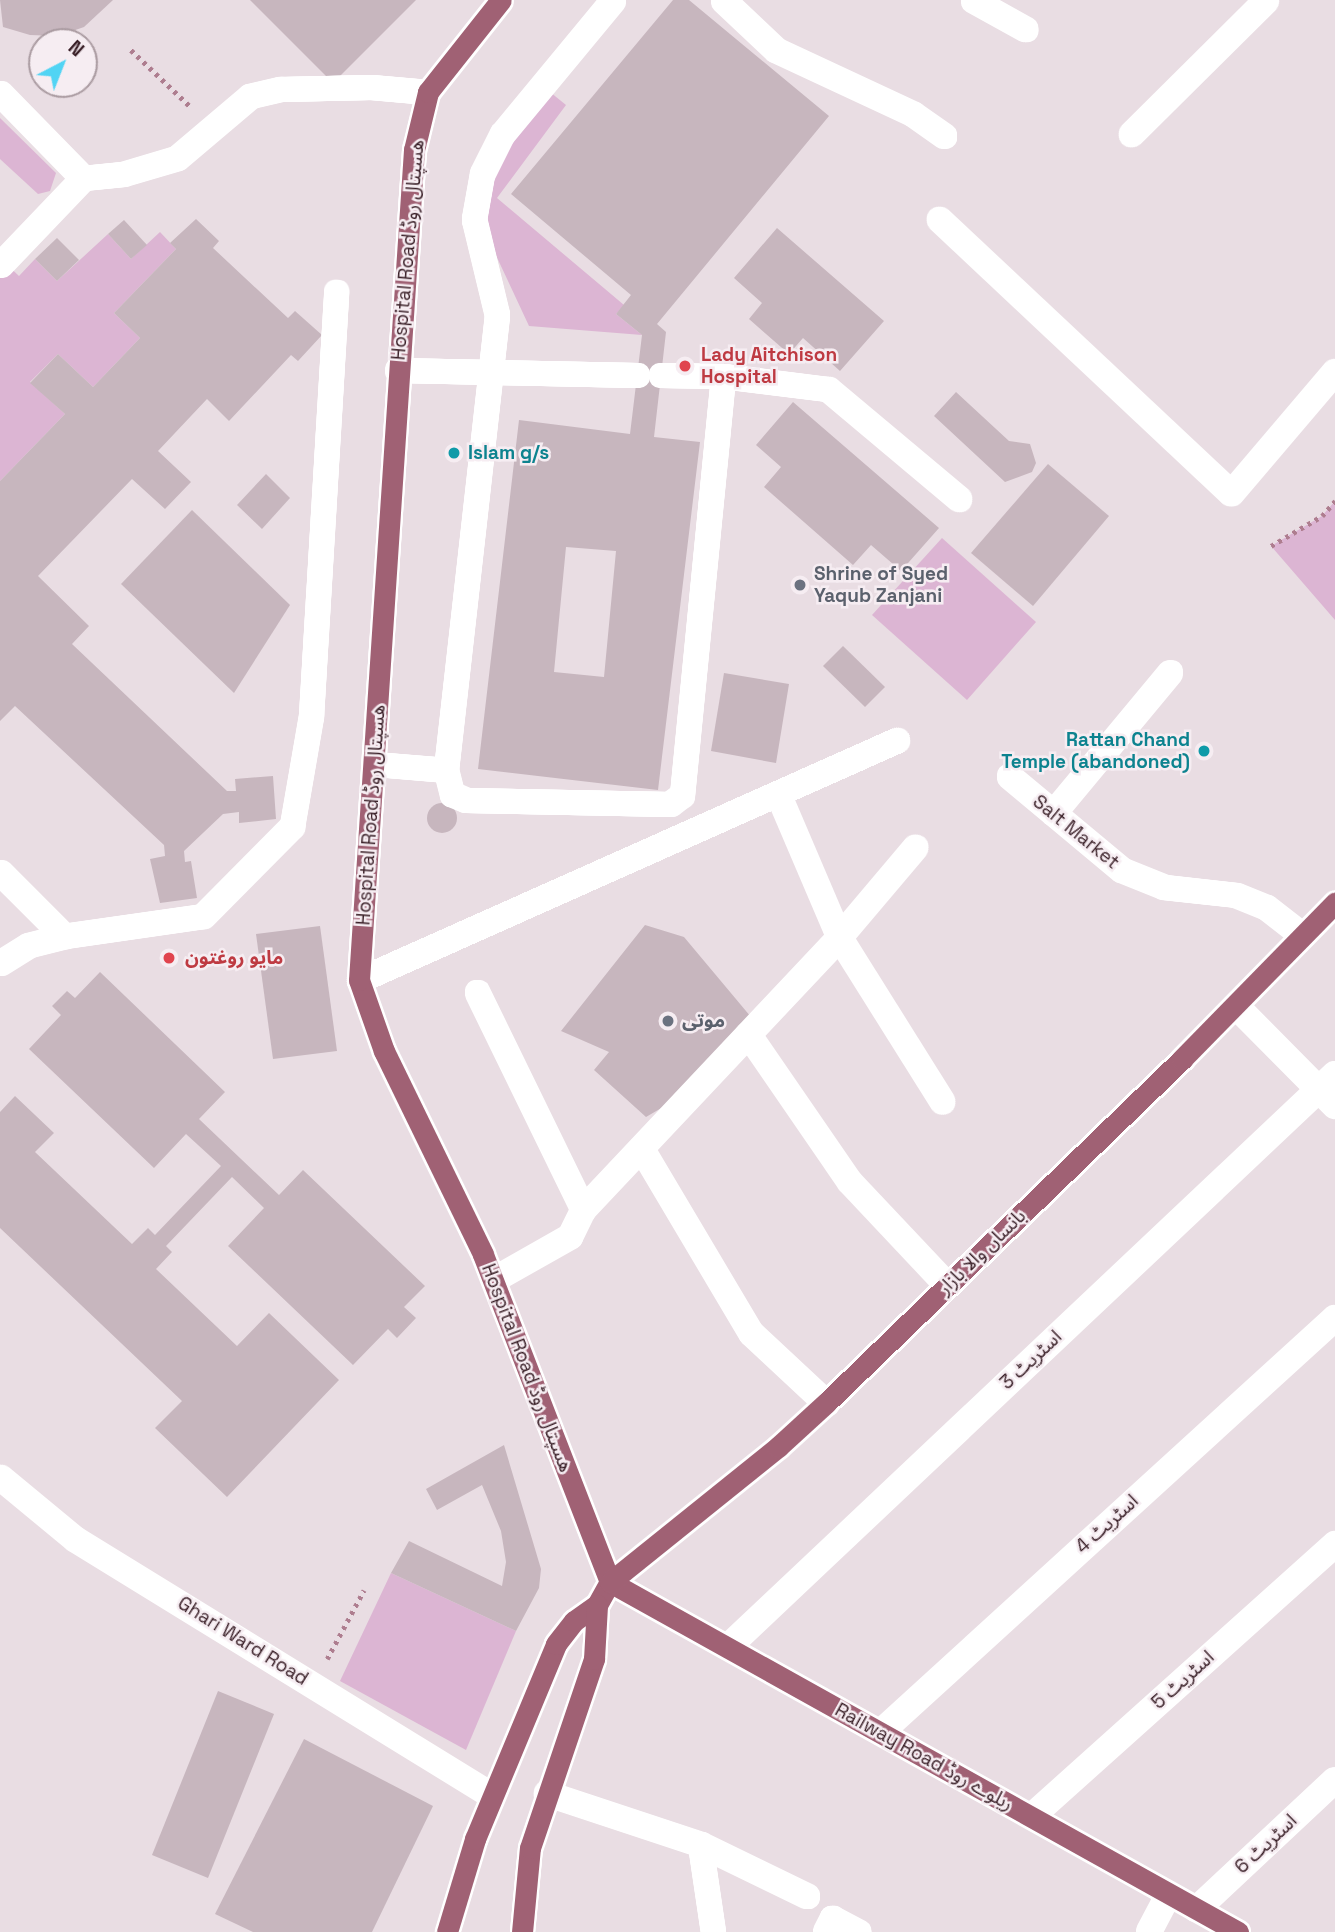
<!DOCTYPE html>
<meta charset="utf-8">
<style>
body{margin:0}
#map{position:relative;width:1335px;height:1932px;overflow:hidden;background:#e9dde3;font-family:"Space Grotesk","Noto Sans Arabic",sans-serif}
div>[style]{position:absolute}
.green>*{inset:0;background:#dcb5d3}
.building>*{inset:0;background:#c7b6be}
.round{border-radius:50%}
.path>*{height:4.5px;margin-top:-2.25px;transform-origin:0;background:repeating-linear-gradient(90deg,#ae7d8f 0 3.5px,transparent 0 8.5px)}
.roads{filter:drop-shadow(2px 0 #fff) drop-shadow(-2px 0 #fff) drop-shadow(0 2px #fff) drop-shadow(0 -2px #fff)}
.minor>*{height:21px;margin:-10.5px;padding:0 10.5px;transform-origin:10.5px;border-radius:10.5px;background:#fff}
.major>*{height:21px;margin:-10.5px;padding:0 10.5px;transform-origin:10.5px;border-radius:10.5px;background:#a06174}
.dots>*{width:19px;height:19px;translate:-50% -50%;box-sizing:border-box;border:4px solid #f6edf2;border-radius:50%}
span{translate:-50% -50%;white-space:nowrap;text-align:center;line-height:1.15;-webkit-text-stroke:5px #f6edf2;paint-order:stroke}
.street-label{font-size:19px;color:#391f27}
.health-label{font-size:19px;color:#be3a42;font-weight:700}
.left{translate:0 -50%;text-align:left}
.culture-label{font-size:19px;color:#0d838f;font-weight:700}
.right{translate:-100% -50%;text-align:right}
.worship-label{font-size:19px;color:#5b616d;font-weight:700}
.north{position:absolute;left:28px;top:28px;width:70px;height:70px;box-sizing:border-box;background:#f6edf2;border:2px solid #aa9ba1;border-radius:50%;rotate:42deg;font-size:19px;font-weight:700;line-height:28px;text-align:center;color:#391f27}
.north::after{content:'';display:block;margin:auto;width:24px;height:32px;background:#51d4f4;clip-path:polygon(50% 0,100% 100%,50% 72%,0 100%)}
</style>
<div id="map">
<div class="green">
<i style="clip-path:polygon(550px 92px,566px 105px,497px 198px,624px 305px,616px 314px,642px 335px,529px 326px,493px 249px,485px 206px,496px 164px)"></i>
<i style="clip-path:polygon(0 118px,56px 173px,50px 191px,38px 194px,0 159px)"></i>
<i style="clip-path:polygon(160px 232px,176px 249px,114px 313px,140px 338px,93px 387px,58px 354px,30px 382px,65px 414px,0 481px,0 258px,19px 276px,35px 259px,57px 281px,108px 234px,131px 259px)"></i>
<i style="clip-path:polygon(1335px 501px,1335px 620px,1271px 546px,1322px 516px)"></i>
<i style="clip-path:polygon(942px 538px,1036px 622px,967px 700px,872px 615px)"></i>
<i style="clip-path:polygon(391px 1573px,516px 1631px,466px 1750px,340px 1681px)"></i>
</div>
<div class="building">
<i style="clip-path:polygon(0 0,113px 0,84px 27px,58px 36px,30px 35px,3px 27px)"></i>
<i style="clip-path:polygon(250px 0,416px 0,333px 83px)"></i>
<i style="clip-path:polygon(evenodd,673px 0,689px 0,829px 116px,657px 324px,666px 332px,654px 437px,700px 442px,658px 790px,478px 769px,519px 420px,630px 434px,642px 335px,616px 314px,631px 295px,511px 194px,673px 0,566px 547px,616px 551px,604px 677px,554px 672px,566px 547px)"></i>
<i style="clip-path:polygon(196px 219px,219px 241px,213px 248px,288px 318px,295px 311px,322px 335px,298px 361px,291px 355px,229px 421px,207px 399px,158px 451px,191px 482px,165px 509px,132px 479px,38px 576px,89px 626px,72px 644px,227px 791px,236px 791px,235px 779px,273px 776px,276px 819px,239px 823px,239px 812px,223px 814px,184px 851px,185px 862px,191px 861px,197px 898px,160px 903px,150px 859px,165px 856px,164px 845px,15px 706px,0 721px,0 481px,65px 414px,30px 383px,58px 354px,93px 387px,140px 338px,114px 313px,176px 249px,170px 243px)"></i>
<i style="clip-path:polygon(124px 220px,147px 245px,131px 259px,108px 234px)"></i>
<i style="clip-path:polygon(777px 228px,884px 321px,840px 371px,803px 338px,789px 354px,749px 319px,762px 303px,734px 278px)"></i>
<i style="clip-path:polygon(57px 238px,79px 260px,57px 281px,35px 259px)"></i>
<i style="clip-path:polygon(956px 392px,1009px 441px,1030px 444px,1036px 463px,1032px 472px,1005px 482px,934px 416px)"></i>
<i style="clip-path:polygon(793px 402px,939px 528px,901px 571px,871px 545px,853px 565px,764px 487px,781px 467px,756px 445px)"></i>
<i style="clip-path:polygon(1048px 464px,1109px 516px,1033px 606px,971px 553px)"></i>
<i style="clip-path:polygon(266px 474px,290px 498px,262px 529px,237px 505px)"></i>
<i style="clip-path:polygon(192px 510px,290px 605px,234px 693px,121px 584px)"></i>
<i style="clip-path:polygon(843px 646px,885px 687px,865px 707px,823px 666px)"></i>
<i style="clip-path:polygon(724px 673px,789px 684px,776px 763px,711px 751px)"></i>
<i class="round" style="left:427px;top:803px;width:30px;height:30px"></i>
<i style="clip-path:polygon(645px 925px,684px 937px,751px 1017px,675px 1100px,646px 1117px,594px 1070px,609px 1052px,561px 1031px)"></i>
<i style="clip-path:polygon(320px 926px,337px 1051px,273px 1059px,256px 934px)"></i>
<i style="clip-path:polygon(100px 972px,225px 1092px,199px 1119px,279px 1195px,303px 1170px,425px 1286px,404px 1307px,416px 1318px,397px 1338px,388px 1329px,353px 1365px,228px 1246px,264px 1208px,232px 1177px,166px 1246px,172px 1252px,156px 1269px,237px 1346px,269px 1313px,339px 1380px,227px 1497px,155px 1428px,182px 1401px,0 1228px,0 1112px,15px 1096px,54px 1133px,35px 1152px,132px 1244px,148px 1228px,155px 1235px,221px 1166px,186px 1134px,154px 1168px,29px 1049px,61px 1015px,52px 1006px,67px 991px,75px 998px)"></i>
<i style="clip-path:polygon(504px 1445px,541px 1569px,539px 1588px,516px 1631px,391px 1573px,409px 1541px,502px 1586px,506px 1562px,501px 1531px,482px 1485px,437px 1510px,426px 1489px)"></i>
<i style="clip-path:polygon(218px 1691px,274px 1714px,208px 1878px,152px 1855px)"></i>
<i style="clip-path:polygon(304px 1739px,433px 1806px,372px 1932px,253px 1932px,215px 1914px)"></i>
</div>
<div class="path">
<i style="left:131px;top:50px;width:84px;rotate:43.6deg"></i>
<i style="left:1271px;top:546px;width:59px;rotate:-30.5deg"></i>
<i style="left:1322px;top:516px;width:20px;rotate:-49deg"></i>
<i style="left:327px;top:1659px;width:78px;rotate:-61.8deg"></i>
</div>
<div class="roads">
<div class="minor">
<i style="left:613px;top:0;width:174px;rotate:129.6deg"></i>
<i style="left:502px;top:134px;width:45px;rotate:116.6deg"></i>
<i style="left:482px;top:174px;width:46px;rotate:100.1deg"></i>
<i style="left:474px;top:219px;width:99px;rotate:76.5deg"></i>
<i style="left:497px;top:315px;width:458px;rotate:96.4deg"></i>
<i style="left:446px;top:770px;width:25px;rotate:76deg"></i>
<i style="left:452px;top:794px;width:15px;rotate:23deg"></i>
<i style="left:466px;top:800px;width:204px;rotate:1.1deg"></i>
<i style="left:670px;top:804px;width:15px;rotate:-37deg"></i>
<i style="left:682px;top:795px;width:421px;rotate:-84.4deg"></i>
<i style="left:723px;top:0;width:73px;rotate:43.3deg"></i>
<i style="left:776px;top:50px;width:151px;rotate:25deg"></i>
<i style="left:913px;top:114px;width:38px;rotate:35deg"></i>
<i style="left:973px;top:0;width:60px;rotate:29.1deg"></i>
<i style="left:0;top:93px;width:119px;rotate:45.7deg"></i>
<i style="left:1131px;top:134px;width:190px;rotate:-44.8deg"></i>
<i style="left:939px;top:219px;width:400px;rotate:43.2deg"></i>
<i style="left:1231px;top:493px;width:160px;rotate:-49.6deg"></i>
<i style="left:0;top:265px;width:120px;rotate:-46.3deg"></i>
<i style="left:83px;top:178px;width:40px;rotate:-5.7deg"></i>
<i style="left:123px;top:174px;width:56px;rotate:-16.5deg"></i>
<i style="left:177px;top:158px;width:96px;rotate:-40.3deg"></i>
<i style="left:250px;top:96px;width:32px;rotate:-13deg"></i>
<i style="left:281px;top:89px;width:90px;rotate:-1.3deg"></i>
<i style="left:371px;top:87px;width:57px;rotate:5deg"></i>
<i style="left:397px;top:370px;width:240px;rotate:1.2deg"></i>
<i style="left:661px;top:375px;width:62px;rotate:0.9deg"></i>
<i style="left:723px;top:376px;width:106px;rotate:7.1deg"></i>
<i style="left:828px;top:389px;width:171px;rotate:40deg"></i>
<i style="left:375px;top:764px;width:71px;rotate:4.8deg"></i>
<i style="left:1009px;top:776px;width:147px;rotate:39.8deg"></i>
<i style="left:1122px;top:870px;width:45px;rotate:22deg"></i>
<i style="left:1164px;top:887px;width:72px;rotate:6.3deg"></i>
<i style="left:1236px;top:895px;width:32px;rotate:22deg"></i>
<i style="left:1266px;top:907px;width:46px;rotate:37.9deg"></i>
<i style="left:778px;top:794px;width:155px;rotate:66.9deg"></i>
<i style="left:839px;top:937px;width:194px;rotate:57.9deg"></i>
<i style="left:1053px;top:813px;width:183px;rotate:-50.3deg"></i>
<i style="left:0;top:872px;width:91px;rotate:45deg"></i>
<i style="left:0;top:963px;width:34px;rotate:-32deg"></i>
<i style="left:29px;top:945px;width:36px;rotate:-14deg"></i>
<i style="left:64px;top:936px;width:140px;rotate:-8.2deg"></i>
<i style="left:203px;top:916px;width:127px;rotate:-45.3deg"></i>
<i style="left:292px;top:826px;width:112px;rotate:-80.2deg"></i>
<i style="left:311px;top:716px;width:425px;rotate:-86.6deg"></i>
<i style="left:359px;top:980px;width:589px;rotate:-24.04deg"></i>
<i style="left:477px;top:992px;width:242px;rotate:64deg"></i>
<i style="left:583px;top:1209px;width:30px;rotate:116deg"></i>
<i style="left:570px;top:1236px;width:87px;rotate:150.5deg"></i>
<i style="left:1236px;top:1006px;width:141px;rotate:45.3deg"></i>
<i style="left:748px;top:1034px;width:178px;rotate:55.5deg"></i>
<i style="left:849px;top:1181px;width:143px;rotate:46.7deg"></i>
<i style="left:641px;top:1148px;width:215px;rotate:59.3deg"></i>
<i style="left:751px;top:1333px;width:103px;rotate:43deg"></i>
<i style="left:583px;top:1209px;width:374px;rotate:-46.7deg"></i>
<i style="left:839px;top:937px;width:118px;rotate:-49.8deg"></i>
<i style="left:0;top:1477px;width:97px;rotate:39.6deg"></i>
<i style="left:75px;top:1539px;width:490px;rotate:31.6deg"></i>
<i style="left:727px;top:1647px;width:836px;rotate:-43.35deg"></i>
<i style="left:880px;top:1732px;width:616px;rotate:-42.37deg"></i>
<i style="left:546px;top:1793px;width:162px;rotate:18.3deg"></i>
<i style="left:700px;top:1844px;width:119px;rotate:25.9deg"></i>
<i style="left:1031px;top:1816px;width:409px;rotate:-41.9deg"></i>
<i style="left:700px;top:1844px;width:89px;rotate:81.6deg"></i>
<i style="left:1196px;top:1909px;width:190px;rotate:-43.1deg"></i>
<i style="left:825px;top:1932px;width:16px;rotate:-63deg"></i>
<i style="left:832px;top:1918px;width:30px;rotate:28deg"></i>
<i style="left:1148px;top:1932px;width:43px;rotate:-62.2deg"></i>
</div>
<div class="major">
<i style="left:447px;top:1932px;width:97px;rotate:-73.2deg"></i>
<i style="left:475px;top:1839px;width:211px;rotate:-67.4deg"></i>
<i style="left:556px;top:1644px;width:29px;rotate:-52deg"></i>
<i style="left:574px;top:1621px;width:28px;rotate:-35deg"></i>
<i style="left:597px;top:1605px;width:26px;rotate:-61deg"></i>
<i style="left:610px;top:1582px;width:352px;rotate:-111.2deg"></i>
<i style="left:483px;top:1254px;width:226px;rotate:-116deg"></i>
<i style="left:384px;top:1051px;width:75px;rotate:-109.4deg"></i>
<i style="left:359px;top:980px;width:832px;rotate:-86.21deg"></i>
<i style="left:414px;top:150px;width:60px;rotate:-76.4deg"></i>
<i style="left:428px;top:92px;width:117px;rotate:-51.6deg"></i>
<i style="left:522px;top:1932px;width:84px;rotate:-84.6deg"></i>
<i style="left:530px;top:1848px;width:200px;rotate:-71.3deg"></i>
<i style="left:594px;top:1659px;width:54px;rotate:-86.8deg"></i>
<i style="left:1238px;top:1932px;width:719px;rotate:-150.87deg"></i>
<i style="left:610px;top:1582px;width:216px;rotate:-38.8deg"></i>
<i style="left:778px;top:1447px;width:65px;rotate:-42.5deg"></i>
<i style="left:826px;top:1403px;width:495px;rotate:-44deg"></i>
<i style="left:1182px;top:1059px;width:219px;rotate:-45.6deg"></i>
</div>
</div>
<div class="dots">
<i style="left:685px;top:366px;background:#e0444e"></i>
<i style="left:454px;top:453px;background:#0f9aa8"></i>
<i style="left:800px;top:585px;background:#6b7280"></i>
<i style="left:1204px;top:751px;background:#0f9aa8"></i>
<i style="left:169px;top:958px;background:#e0444e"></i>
<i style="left:668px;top:1021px;background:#6b7280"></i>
</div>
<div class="street-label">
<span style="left:408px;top:250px;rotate:-85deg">Hospital Road ھسپتال روڈ</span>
<span style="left:371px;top:815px;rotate:-86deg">Hospital Road ھسپتال روڈ</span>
<span style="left:1076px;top:832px;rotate:39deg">Salt Market</span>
<span style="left:982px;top:1252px;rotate:-44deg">بانساں والا بازار</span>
<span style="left:1031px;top:1360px;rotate:-43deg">اسٹریٹ 3</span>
<span style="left:527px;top:1368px;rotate:69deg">Hospital Road ھسپتال روڈ</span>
<span style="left:1107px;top:1524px;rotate:-42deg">اسٹریٹ 4</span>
<span style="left:243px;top:1641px;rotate:32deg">Ghari Ward Road</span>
<span style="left:1183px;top:1680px;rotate:-42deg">اسٹریٹ 5</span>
<span style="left:924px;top:1757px;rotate:29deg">Railway Road ریلوے روڈ</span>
<span style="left:1266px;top:1844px;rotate:-43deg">اسٹریٹ 6</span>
</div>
<div class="health-label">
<span class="left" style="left:701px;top:366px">Lady Aitchison<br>Hospital</span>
<span class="left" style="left:185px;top:958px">مایو روغتون</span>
</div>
<div class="culture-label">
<span class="left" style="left:468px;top:453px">Islam g/s</span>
<span class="right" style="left:1190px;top:751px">Rattan Chand<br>Temple (abandoned)</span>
</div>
<div class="worship-label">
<span class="left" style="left:814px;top:585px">Shrine of Syed<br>Yaqub Zanjani</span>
<span class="left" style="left:682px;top:1021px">موتی</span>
</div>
<div class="north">N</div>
</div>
